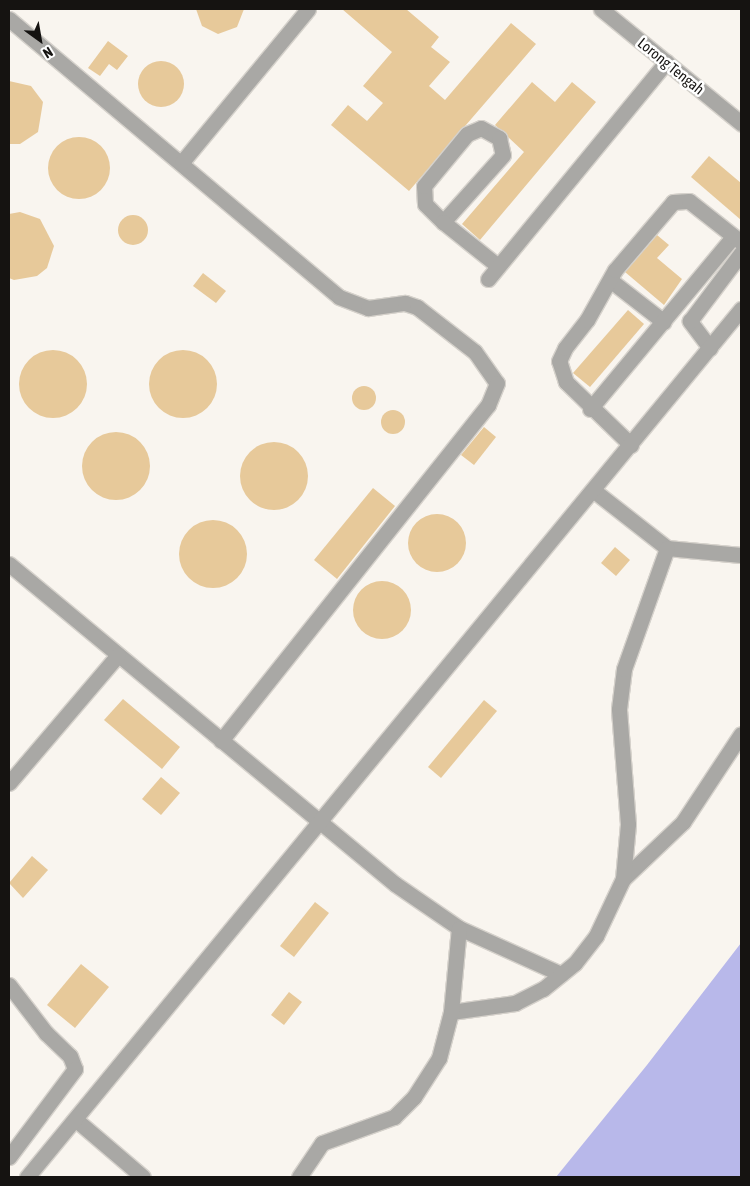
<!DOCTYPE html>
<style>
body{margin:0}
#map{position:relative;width:750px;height:1186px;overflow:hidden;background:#f9f5ef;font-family:"Asap Condensed",sans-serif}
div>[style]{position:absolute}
.water>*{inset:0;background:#b8b8ea}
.building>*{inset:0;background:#e7c99a}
.round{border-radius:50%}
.roads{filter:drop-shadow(1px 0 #d5d1cb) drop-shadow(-1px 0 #d5d1cb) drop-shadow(0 1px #d5d1cb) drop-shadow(0 -1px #d5d1cb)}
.minor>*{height:15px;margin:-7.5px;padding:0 7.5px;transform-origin:7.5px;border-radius:7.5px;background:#a9a8a5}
span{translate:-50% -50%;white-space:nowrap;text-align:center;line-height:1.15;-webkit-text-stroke:5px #fff;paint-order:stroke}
.street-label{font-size:15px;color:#151311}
.frame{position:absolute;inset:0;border:10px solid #151311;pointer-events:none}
.north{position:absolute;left:15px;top:15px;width:50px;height:50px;-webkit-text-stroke:4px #fff;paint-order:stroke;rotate:148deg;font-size:14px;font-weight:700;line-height:20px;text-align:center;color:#151311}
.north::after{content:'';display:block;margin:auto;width:18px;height:22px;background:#151311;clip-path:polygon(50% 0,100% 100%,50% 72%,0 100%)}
</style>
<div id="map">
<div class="water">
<i style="clip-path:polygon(741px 943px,741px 1177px,556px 1177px,647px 1065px)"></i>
</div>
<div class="building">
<i style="clip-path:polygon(196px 9px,244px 9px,237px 27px,218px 34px,202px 26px)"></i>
<i style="clip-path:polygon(342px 9px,406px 9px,439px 37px,431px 47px,450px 62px,429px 86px,445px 100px,511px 23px,536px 44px,409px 191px,331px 125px,348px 105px,367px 121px,383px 103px,363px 86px,392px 52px)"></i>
<i style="clip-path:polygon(108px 41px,128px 56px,117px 70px,109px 64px,100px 76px,88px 68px)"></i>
<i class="round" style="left:138px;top:61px;width:46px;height:46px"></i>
<i style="clip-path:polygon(9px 81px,31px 86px,43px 102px,38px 132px,20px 144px,9px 144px)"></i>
<i style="clip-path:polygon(532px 82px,555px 102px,572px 82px,596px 102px,480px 240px,462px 224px,524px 152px,495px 125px)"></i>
<i class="round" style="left:48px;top:137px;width:62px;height:62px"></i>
<i style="clip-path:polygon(709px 156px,741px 183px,741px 220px,691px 177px)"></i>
<i style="clip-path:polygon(20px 212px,40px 219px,54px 246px,47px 268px,37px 276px,14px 280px,9px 278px,9px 214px)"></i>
<i class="round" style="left:118px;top:215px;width:30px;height:30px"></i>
<i style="clip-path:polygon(657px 235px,669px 245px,657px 258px,682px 279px,664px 305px,625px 272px)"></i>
<i style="clip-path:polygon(203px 273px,226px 291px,216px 303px,193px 286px)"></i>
<i style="clip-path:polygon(628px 310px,644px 324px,590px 387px,573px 373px)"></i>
<i class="round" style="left:19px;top:350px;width:68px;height:68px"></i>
<i class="round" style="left:149px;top:350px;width:68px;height:68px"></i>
<i class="round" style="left:352px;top:386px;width:24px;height:24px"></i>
<i class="round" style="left:381px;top:410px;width:24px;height:24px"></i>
<i style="clip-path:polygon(484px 427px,496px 437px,474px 465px,461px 455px)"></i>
<i class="round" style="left:82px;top:432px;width:68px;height:68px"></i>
<i class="round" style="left:240px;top:442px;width:68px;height:68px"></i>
<i style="clip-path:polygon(373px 488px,395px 506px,337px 579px,314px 560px)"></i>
<i class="round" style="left:408px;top:514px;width:58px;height:58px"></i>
<i class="round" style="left:179px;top:520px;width:68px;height:68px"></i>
<i style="clip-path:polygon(615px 547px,630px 560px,616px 576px,601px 563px)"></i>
<i class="round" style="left:353px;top:581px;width:58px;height:58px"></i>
<i style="clip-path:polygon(123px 699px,180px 747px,162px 769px,104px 720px)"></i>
<i style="clip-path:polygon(484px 700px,497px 711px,441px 778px,428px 767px)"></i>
<i style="clip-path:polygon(161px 777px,180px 793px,161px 815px,142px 799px)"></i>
<i style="clip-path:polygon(32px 856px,48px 870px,23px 898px,9px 883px)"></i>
<i style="clip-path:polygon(315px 902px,329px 913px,294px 957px,280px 946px)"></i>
<i style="clip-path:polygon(81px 964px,109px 987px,75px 1028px,47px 1005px)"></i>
<i style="clip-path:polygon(289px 992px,302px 1002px,284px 1025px,271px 1015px)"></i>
</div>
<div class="roads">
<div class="minor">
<i style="left:601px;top:9px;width:181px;rotate:39.2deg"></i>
<i style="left:9px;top:19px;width:431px;rotate:40.1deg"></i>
<i style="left:339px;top:297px;width:31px;rotate:21deg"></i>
<i style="left:368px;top:308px;width:37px;rotate:-8deg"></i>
<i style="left:405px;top:303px;width:13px;rotate:18deg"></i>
<i style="left:417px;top:307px;width:73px;rotate:37.8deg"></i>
<i style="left:475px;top:352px;width:38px;rotate:55deg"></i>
<i style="left:497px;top:383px;width:24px;rotate:112deg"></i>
<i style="left:488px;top:405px;width:429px;rotate:128.5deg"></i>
<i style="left:481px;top:128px;width:21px;rotate:29deg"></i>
<i style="left:499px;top:138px;width:17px;rotate:77deg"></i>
<i style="left:503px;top:155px;width:90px;rotate:131.8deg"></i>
<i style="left:443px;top:222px;width:25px;rotate:-135deg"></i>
<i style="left:425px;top:204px;width:18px;rotate:-93deg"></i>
<i style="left:424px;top:186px;width:67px;rotate:-50.4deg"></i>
<i style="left:467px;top:134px;width:15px;rotate:-23deg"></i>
<i style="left:182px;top:162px;width:198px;rotate:-50.5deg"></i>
<i style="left:443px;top:222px;width:70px;rotate:38.7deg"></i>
<i style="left:488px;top:279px;width:281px;rotate:-50.6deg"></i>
<i style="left:610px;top:280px;width:68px;rotate:37.9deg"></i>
<i style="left:710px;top:348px;width:34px;rotate:-127deg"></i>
<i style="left:690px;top:321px;width:85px;rotate:-53.1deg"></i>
<i style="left:590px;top:409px;width:222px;rotate:-50.3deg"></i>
<i style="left:631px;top:445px;width:91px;rotate:-135.9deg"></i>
<i style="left:566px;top:382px;width:22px;rotate:-108deg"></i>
<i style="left:559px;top:361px;width:14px;rotate:-65deg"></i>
<i style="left:565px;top:348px;width:36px;rotate:-52deg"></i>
<i style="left:587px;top:320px;width:57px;rotate:-60.8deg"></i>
<i style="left:615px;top:270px;width:89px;rotate:-49.5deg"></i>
<i style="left:673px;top:202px;width:16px;rotate:-4deg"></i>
<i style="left:689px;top:201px;width:66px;rotate:38.3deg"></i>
<i style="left:593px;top:490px;width:94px;rotate:38.1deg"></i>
<i style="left:667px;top:548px;width:74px;rotate:5.4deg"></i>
<i style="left:9px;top:564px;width:501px;rotate:39.66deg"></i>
<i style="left:395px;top:884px;width:78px;rotate:34.5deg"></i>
<i style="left:459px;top:928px;width:112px;rotate:24.3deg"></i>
<i style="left:9px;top:783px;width:168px;rotate:-49.6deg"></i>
<i style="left:623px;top:879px;width:83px;rotate:-43.5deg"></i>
<i style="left:683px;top:822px;width:105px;rotate:-56.6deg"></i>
<i style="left:9px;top:985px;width:61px;rotate:52.4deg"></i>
<i style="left:46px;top:1033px;width:33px;rotate:44deg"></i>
<i style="left:70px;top:1056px;width:14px;rotate:69deg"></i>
<i style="left:75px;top:1069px;width:110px;rotate:126.9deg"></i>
<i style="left:451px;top:1012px;width:65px;rotate:-8deg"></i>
<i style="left:515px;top:1003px;width:31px;rotate:-27deg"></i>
<i style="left:543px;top:989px;width:41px;rotate:-39.1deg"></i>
<i style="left:575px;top:963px;width:34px;rotate:-52deg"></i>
<i style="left:596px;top:936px;width:63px;rotate:-64.7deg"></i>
<i style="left:623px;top:879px;width:55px;rotate:-84.8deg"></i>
<i style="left:628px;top:824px;width:115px;rotate:-94.5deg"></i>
<i style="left:619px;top:709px;width:40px;rotate:-82.9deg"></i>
<i style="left:624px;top:669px;width:128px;rotate:-70.4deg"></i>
<i style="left:75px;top:1119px;width:89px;rotate:40.5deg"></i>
<i style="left:27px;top:1177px;width:1124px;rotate:-50.56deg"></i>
<i style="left:299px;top:1177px;width:41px;rotate:-55.9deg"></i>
<i style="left:322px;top:1143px;width:77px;rotate:-19.9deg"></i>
<i style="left:394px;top:1117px;width:28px;rotate:-45deg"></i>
<i style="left:414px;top:1097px;width:46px;rotate:-57.3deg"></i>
<i style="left:439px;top:1058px;width:48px;rotate:-75.4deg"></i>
<i style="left:451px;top:1012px;width:84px;rotate:-84.6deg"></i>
</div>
</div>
<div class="street-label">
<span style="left:671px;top:66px;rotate:39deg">Lorong Tengah</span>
</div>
<div class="frame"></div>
<div class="north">N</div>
</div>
